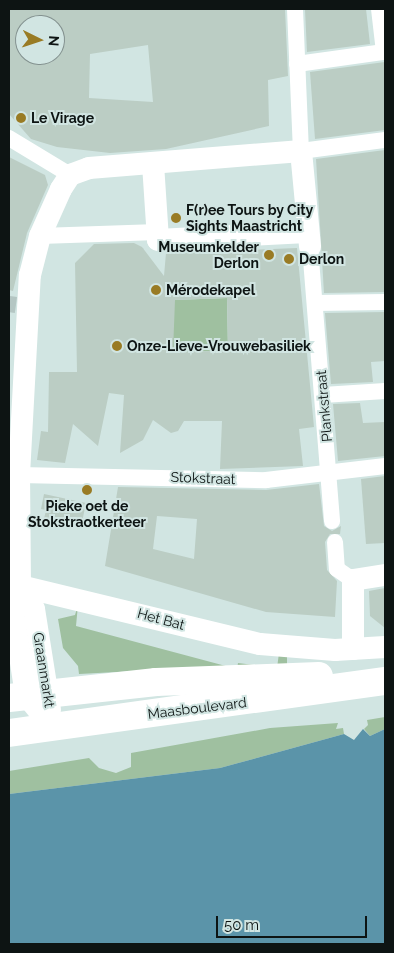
<!DOCTYPE html>
<meta charset="utf-8">
<style>
body{margin:0}
#map{position:relative;width:394px;height:953px;overflow:hidden;background:#d1e5e2;font-family:Raleway,sans-serif}
div>[style]{position:absolute}
.green>*{inset:0;background:#9fc0a0}
.water>*{inset:0;background:#5b94a9}
.building>*{inset:0;background:#bbcdc4}
.pedestrian-tunnel>*{height:16px;margin-top:-8px;transform-origin:0;background:repeating-linear-gradient(90deg,#b4c6c3 0 16px,transparent 0 24px)}
.pedestrian>*{height:16px;margin:-8px;padding:0 8px;transform-origin:8px;border-radius:8px;background:#fff}
.minor>*{height:22px;margin:-11px;padding:0 11px;transform-origin:11px;border-radius:11px;background:#fff}
.secondary>*{height:28px;margin:-14px;padding:0 14px;transform-origin:14px;border-radius:14px;background:#fff}
.dots>*{width:14px;height:14px;translate:-50% -50%;box-sizing:border-box;border:2px solid #d1e5e2;border-radius:50%}
span{translate:-50% -50%;white-space:nowrap;text-align:center;line-height:1.15;-webkit-text-stroke:4px #d1e5e2;paint-order:stroke}
.poi-label{font-size:14px;color:#0d1413;font-weight:700}
.left{translate:0 -50%;text-align:left}
.right{translate:-100% -50%;text-align:right}
.street-label{font-size:14px;color:#0d1413}
.frame{position:absolute;inset:0;border:10px solid #0d1413;pointer-events:none}
.north{position:absolute;left:15px;top:15px;width:50px;height:50px;box-sizing:border-box;background:#d1e5e2;border:1px solid #83918f;border-radius:50%;rotate:94deg;font-size:14px;font-weight:700;line-height:20px;text-align:center;color:#0d1413}
.north::after{content:'';display:block;margin:auto;width:18px;height:22px;background:#997b24;clip-path:polygon(50% 0,100% 100%,50% 72%,0 100%)}
.scale{position:absolute;left:216px;top:916px;width:151px;height:22px;box-sizing:border-box;border:2px solid #0d1413;border-top:0;padding-left:6px;font-size:15px;line-height:18px;white-space:nowrap;color:#0d1413;-webkit-text-stroke:4px #d1e5e2;paint-order:stroke}
</style>
<div id="map">
<div class="green">
<i style="clip-path:polygon(227px 298px,228px 351px,158px 352px,174px 300px)"></i>
<i style="clip-path:polygon(78px 605px,76px 626px,237px 669px,238px 663px,277px 668px,279px 653px,287px 654px,287px 672px,210px 667px,79px 674px,78px 666px,63px 648px,58px 619px,75px 615px)"></i>
<i style="clip-path:polygon(385px 717px,385px 729px,370px 736px,364px 729px,368px 725px,367px 720px)"></i>
<i style="clip-path:polygon(338px 723px,336px 729px,343px 728px,344px 734px,220px 768px,9px 794px,9px 771px,89px 758px,99px 768px,116px 773px,131px 767px,131px 753px,270px 728px)"></i>
</div>
<div class="water">
<i style="clip-path:polygon(363px 729px,370px 736px,385px 729px,385px 944px,9px 944px,9px 794px,220px 768px,344px 734px,354px 740px)"></i>
</div>
<div class="building">
<i style="clip-path:polygon(evenodd,9px 9px,285px 9px,288px 76px,268px 80px,269px 126px,166px 149px,110px 153px,57px 147px,31px 139px,9px 114px,9px 9px,25px 25px,55px 25px,55px 55px,25px 55px,25px 25px,9px 9px,148px 45px,153px 102px,89px 98px,90px 54px,148px 45px)"></i>
<i style="clip-path:polygon(305px 9px,366px 9px,370px 44px,307px 52px)"></i>
<i style="clip-path:polygon(385px 62px,385px 130px,315px 139px,310px 72px)"></i>
<i style="clip-path:polygon(385px 150px,385px 292px,324px 293px,316px 159px)"></i>
<i style="clip-path:polygon(9px 157px,45px 175px,48px 185px,27px 233px,13px 291px,9px 290px)"></i>
<i style="clip-path:polygon(evenodd,134px 243px,142px 247px,164px 276px,166px 253px,297px 248px,314px 427px,299px 429px,303px 466px,220px 469px,222px 421px,184px 421px,178px 431px,171px 433px,153px 420px,143px 440px,120px 453px,124px 395px,109px 393px,98px 446px,73px 424px,65px 463px,37px 460px,41px 431px,48px 432px,49px 372px,77px 372px,75px 263px,94px 244px,134px 243px,227px 298px,228px 351px,173px 352px,175px 300px,227px 298px)"></i>
<i style="clip-path:polygon(385px 312px,385px 361px,371px 362px,373px 382px,331px 384px,325px 313px)"></i>
<i style="clip-path:polygon(360px 403px,363px 423px,385px 422px,385px 456px,338px 461px,333px 404px)"></i>
<i style="clip-path:polygon(385px 476px,385px 543px,366px 544px,361px 479px)"></i>
<i style="clip-path:polygon(evenodd,319px 484px,324px 526px,332px 531px,341px 526px,340px 534px,330px 534px,325px 542px,327px 570px,337px 581px,335px 617px,266px 612px,105px 566px,118px 487px,266px 490px,319px 484px,157px 516px,197px 519px,194px 559px,153px 549px,157px 516px)"></i>
<i style="clip-path:polygon(44px 494px,86px 503px,81px 527px,44px 519px,46px 510px,41px 509px)"></i>
<i style="clip-path:polygon(385px 588px,385px 628px,370px 616px,369px 591px)"></i>
</div>
<div class="pedestrian-tunnel">
<i style="left:9px;top:304px;width:7px;rotate:8deg"></i>
</div>
<div class="pedestrian">
<i style="left:295px;top:9px;width:142px;rotate:87.6deg"></i>
<i style="left:301px;top:151px;width:85px;rotate:-7.5deg"></i>
<i style="left:297px;top:64px;width:88px;rotate:-7.9deg"></i>
<i style="left:384px;top:52px;width:43px;rotate:-96.6deg"></i>
<i style="left:9px;top:138px;width:71px;rotate:31.2deg"></i>
<i style="left:40px;top:236px;width:118px;rotate:-1.9deg"></i>
<i style="left:310px;top:247px;width:275px;rotate:85.4deg"></i>
<i style="left:315px;top:303px;width:70px;rotate:-0.8deg"></i>
<i style="left:323px;top:395px;width:62px;rotate:-3.7deg"></i>
<i style="left:19px;top:475px;width:247px;rotate:1.2deg"></i>
<i style="left:266px;top:480px;width:120px;rotate:-6.7deg"></i>
<i style="left:335px;top:542px;width:27px;rotate:86deg"></i>
<i style="left:337px;top:569px;width:19px;rotate:35deg"></i>
</div>
<div class="minor">
<i style="left:153px;top:164px;width:76px;rotate:86.2deg"></i>
<i style="left:158px;top:240px;width:149px;rotate:-3.1deg"></i>
<i style="left:20px;top:586px;width:247px;rotate:13.6deg"></i>
<i style="left:260px;top:644px;width:75px;rotate:4.6deg"></i>
<i style="left:335px;top:650px;width:50px;rotate:-3.4deg"></i>
<i style="left:20px;top:586px;width:27px;rotate:59deg"></i>
<i style="left:34px;top:609px;width:102px;rotate:81deg"></i>
<i style="left:353px;top:649px;width:69px;rotate:-90deg"></i>
<i style="left:353px;top:580px;width:32px;rotate:-9deg"></i>
<i style="left:52px;top:727px;width:41px;rotate:-129.1deg"></i>
<i style="left:26px;top:695px;width:85px;rotate:-98.8deg"></i>
<i style="left:13px;top:611px;width:26px;rotate:-74deg"></i>
<i style="left:20px;top:586px;width:111px;rotate:-90.5deg"></i>
<i style="left:19px;top:475px;width:200px;rotate:-86.9deg"></i>
<i style="left:30px;top:275px;width:40px;rotate:-75.6deg"></i>
<i style="left:40px;top:236px;width:51px;rotate:-65.9deg"></i>
<i style="left:61px;top:189px;width:17px;rotate:-57deg"></i>
<i style="left:70px;top:175px;width:20px;rotate:-20deg"></i>
<i style="left:89px;top:168px;width:213px;rotate:-4.6deg"></i>
<i style="left:301px;top:151px;width:96px;rotate:84.6deg"></i>
</div>
<div class="secondary">
<i style="left:9px;top:698px;width:148px;rotate:-6.2deg"></i>
<i style="left:156px;top:682px;width:163px;rotate:-2.1deg"></i>
<i style="left:9px;top:733px;width:380px;rotate:-7.9deg"></i>
</div>
<div class="dots">
<i style="left:21px;top:118px;background:#997b24"></i>
<i style="left:176px;top:218px;background:#997b24"></i>
<i style="left:269px;top:255px;background:#997b24"></i>
<i style="left:289px;top:259px;background:#997b24"></i>
<i style="left:156px;top:290px;background:#997b24"></i>
<i style="left:117px;top:346px;background:#997b24"></i>
<i style="left:87px;top:490px;background:#997b24"></i>
</div>
<div class="poi-label">
<span class="left" style="left:31px;top:118px">Le Virage</span>
<span class="left" style="left:186px;top:218px">F(r)ee Tours by City<br>Sights Maastricht</span>
<span class="right" style="left:259px;top:255px">Museumkelder<br>Derlon</span>
<span class="left" style="left:299px;top:259px">Derlon</span>
<span class="left" style="left:166px;top:290px">Mérodekapel</span>
<span class="left" style="left:127px;top:346px">Onze-Lieve-Vrouwebasiliek</span>
<span style="left:87px;top:514px">Pieke oet de<br>Stokstraotkerteer</span>
</div>
<div class="street-label">
<span style="left:324px;top:406px;rotate:-95deg">Plankstraat</span>
<span style="left:203px;top:478px;rotate:2deg">Stokstraat</span>
<span style="left:161px;top:619px;rotate:15deg">Het Bat</span>
<span style="left:44px;top:670px;rotate:81deg">Graanmarkt</span>
<span style="left:197px;top:708px;rotate:-7deg">Maasboulevard</span>
</div>
<div class="frame"></div>
<div class="north">N</div>
<div class="scale">50 m</div>
</div>
